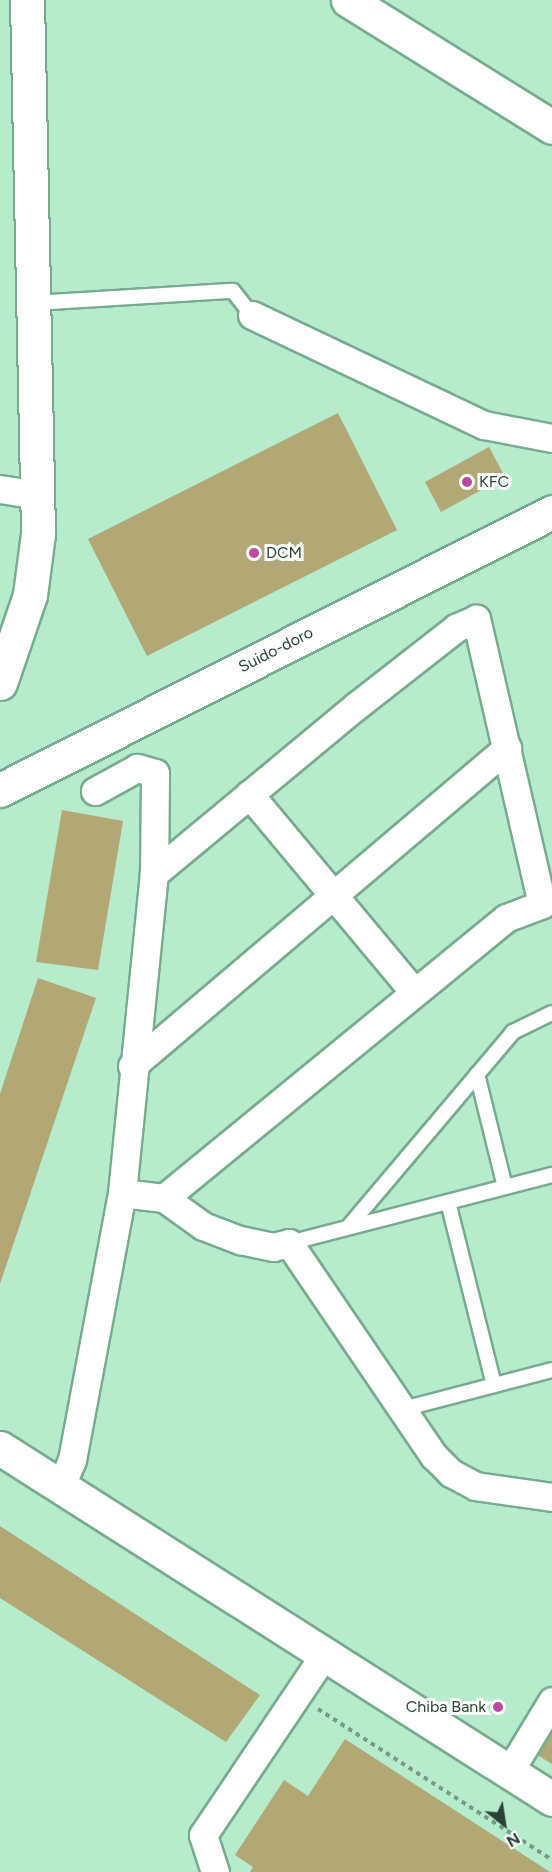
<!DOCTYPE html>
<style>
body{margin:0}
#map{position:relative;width:552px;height:1872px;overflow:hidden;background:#b6ebcc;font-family:Figtree,sans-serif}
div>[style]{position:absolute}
.building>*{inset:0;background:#b1a875}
.path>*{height:4px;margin-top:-2px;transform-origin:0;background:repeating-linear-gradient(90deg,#769c86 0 4.5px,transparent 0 9px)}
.roads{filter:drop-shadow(2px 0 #78ab8e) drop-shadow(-2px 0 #78ab8e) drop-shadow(0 2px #78ab8e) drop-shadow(0 -2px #78ab8e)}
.service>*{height:14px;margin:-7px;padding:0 7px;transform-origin:7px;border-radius:7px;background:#fff}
.minor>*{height:27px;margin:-13.5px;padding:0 13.5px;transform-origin:13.5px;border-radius:13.5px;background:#fff}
.tertiary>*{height:33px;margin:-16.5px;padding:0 16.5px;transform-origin:16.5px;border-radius:16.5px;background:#fff}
.secondary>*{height:33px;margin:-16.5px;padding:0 16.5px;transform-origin:16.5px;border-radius:16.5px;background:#fff}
.dots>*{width:16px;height:16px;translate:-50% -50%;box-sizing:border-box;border:3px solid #fafffc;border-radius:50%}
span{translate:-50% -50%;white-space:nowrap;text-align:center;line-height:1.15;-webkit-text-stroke:6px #fafffc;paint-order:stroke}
.poi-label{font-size:16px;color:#2d4236}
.left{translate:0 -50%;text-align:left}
.right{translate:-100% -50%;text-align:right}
.street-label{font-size:16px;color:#2d4236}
.north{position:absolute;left:474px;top:1794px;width:60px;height:60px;-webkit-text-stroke:4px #fafffc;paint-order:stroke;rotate:150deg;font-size:16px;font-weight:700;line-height:24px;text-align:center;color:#2d4236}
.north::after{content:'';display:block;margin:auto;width:21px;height:27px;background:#2d4236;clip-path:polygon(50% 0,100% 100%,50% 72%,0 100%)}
</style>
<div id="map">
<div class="building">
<i style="clip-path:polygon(338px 413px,397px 530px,147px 656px,88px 539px)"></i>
<i style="clip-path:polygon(489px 447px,505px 477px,441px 512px,425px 482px)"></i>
<i style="clip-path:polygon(62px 810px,123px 821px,98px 970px,36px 962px)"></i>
<i style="clip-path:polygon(38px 978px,96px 998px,0 1284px,0 1094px)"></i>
<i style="clip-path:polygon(0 1526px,260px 1695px,226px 1742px,0 1598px)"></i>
<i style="clip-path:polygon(552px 1719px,552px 1764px,531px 1751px)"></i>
<i style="clip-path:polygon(345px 1739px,550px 1872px,250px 1872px,253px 1867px,235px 1855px,284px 1780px,308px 1796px)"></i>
</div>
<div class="path">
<i style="left:318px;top:1709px;width:278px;rotate:32.8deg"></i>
</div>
<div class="roads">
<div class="service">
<i style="left:34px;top:303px;width:199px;rotate:-3.5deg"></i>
<i style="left:233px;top:291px;width:31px;rotate:52deg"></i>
<i style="left:477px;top:1074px;width:116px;rotate:76.1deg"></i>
<i style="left:448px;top:1202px;width:189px;rotate:75.9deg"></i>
<i style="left:350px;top:1225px;width:253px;rotate:-49.8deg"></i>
<i style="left:513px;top:1032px;width:43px;rotate:-26deg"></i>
<i style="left:289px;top:1243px;width:272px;rotate:-14.5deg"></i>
<i style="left:403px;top:1409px;width:154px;rotate:-14.7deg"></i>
</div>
<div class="minor">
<i style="left:252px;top:315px;width:257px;rotate:25.4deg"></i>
<i style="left:484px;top:425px;width:69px;rotate:10.8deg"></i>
<i style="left:0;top:489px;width:38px;rotate:9deg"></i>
<i style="left:249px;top:794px;width:258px;rotate:50.2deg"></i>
<i style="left:132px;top:1066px;width:492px;rotate:-40.3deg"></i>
<i style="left:122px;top:1193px;width:42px;rotate:6.8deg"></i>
<i style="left:164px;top:1198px;width:442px;rotate:-39.3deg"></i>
<i style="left:506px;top:918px;width:39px;rotate:-21deg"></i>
<i style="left:542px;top:904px;width:293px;rotate:-103deg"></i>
<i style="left:476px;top:619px;width:22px;rotate:156deg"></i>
<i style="left:456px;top:628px;width:127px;rotate:142deg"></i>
<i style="left:356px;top:706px;width:263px;rotate:140.3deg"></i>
<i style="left:164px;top:1198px;width:48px;rotate:35.7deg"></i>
<i style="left:203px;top:1226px;width:40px;rotate:21deg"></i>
<i style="left:240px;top:1240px;width:34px;rotate:12deg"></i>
<i style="left:273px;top:1247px;width:16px;rotate:-14deg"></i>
<i style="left:289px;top:1243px;width:258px;rotate:55.8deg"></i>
<i style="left:434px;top:1456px;width:24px;rotate:45deg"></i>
<i style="left:451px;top:1473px;width:27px;rotate:28deg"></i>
<i style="left:475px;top:1486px;width:78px;rotate:8.1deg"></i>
<i style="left:60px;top:1488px;width:30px;rotate:-67deg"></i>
<i style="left:72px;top:1460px;width:272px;rotate:-79.4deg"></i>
<i style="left:122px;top:1193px;width:321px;rotate:-84.3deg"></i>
<i style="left:154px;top:874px;width:101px;rotate:-89.4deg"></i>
<i style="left:155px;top:773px;width:19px;rotate:-164deg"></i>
<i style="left:137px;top:768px;width:48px;rotate:151.3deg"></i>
<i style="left:509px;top:1772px;width:83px;rotate:-58.8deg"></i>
<i style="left:215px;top:1872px;width:39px;rotate:-108deg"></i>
<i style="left:203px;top:1835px;width:217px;rotate:-56.1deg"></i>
</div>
<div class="tertiary">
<i style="left:0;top:683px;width:93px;rotate:-71.2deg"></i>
<i style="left:30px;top:595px;width:63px;rotate:-82.6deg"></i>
<i style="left:38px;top:533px;width:533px;rotate:-91.18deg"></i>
<i style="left:0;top:790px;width:618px;rotate:-26.73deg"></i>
<i style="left:0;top:1448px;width:654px;rotate:32.45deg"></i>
</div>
<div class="secondary">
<i style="left:348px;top:0;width:240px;rotate:31.9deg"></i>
</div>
</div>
<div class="dots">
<i style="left:467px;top:482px;background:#be49a0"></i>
<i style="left:254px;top:553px;background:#be49a0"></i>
<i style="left:498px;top:1707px;background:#be49a0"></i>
</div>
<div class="poi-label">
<span class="left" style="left:479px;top:482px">KFC</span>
<span class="left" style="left:266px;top:553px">DCM</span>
<span class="right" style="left:486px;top:1707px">Chiba Bank</span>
</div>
<div class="street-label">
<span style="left:276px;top:650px;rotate:-27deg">Suido-doro</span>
</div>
<div class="north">N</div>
</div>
